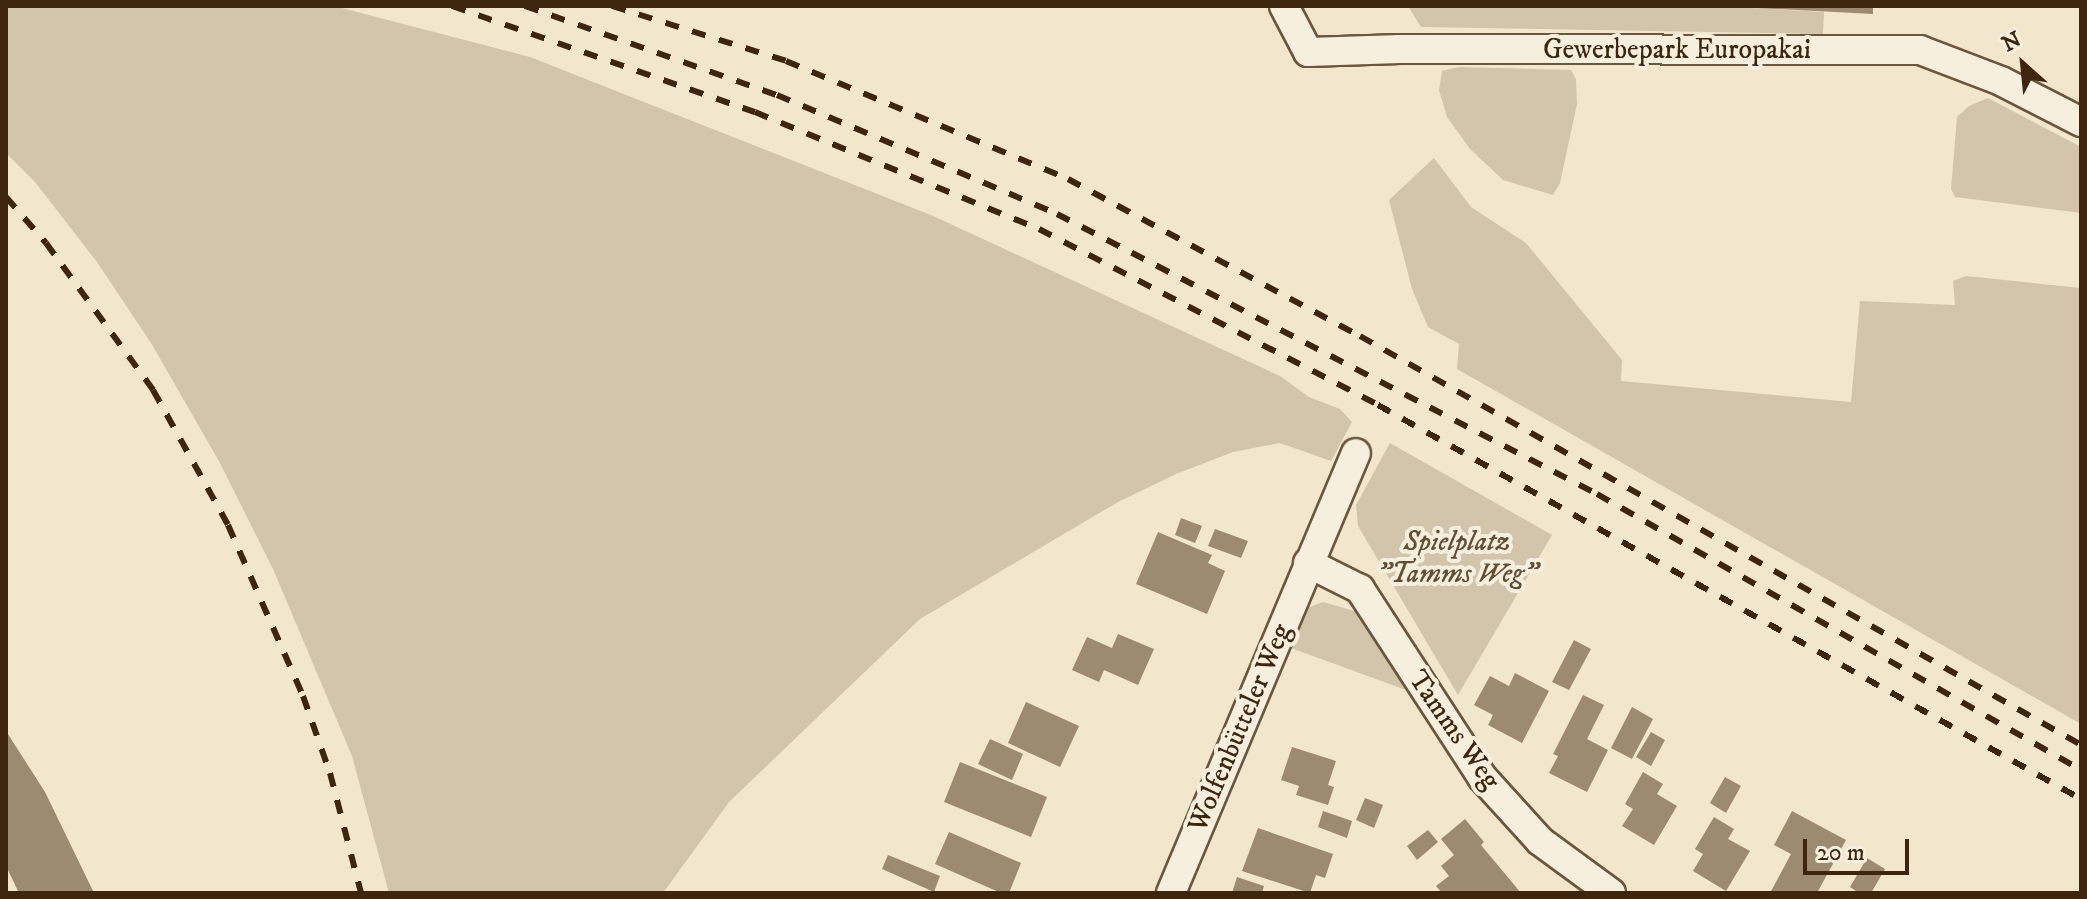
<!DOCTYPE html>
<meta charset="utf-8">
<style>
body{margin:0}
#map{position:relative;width:2087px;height:899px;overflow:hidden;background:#f2e6cc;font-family:"IM FELL DW Pica",serif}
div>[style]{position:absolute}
.green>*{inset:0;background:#d3c5ac}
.building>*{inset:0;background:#9c8a71}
.roads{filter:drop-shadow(2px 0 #6b563e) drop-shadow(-2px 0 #6b563e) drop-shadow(0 2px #6b563e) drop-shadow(0 -2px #6b563e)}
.street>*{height:28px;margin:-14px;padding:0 14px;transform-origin:14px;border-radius:14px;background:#f7efde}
.rail>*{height:6px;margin-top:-3px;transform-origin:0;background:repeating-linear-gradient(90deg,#3e260e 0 14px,transparent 0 28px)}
span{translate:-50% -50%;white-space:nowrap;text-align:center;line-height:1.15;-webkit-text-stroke:8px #f7efde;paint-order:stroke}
.street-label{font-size:28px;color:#3e260e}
.park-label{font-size:28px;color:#634e36;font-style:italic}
.frame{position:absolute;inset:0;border:8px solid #3e260e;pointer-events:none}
.north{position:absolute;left:1983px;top:24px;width:80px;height:80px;-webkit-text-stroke:6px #f7efde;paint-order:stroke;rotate:333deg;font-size:22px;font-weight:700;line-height:32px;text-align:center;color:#3e260e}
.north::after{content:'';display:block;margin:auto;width:28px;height:36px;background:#3e260e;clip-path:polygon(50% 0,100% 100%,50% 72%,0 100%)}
.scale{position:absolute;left:1803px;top:839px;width:106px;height:36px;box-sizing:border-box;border:4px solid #3e260e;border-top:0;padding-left:10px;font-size:24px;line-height:28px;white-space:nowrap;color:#3e260e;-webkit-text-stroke:6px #f7efde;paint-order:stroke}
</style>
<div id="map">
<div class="green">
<i style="clip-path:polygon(6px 6px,334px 6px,530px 57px,931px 215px,1280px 376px,1309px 397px,1340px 409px,1352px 422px,1331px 461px,1280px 443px,1233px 452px,1176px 474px,1118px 502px,920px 619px,729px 802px,663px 893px,389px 893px,352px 756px,273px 569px,220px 463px,151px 343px,97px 262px,35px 182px,6px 153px)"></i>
<i style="clip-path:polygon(1408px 6px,1714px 6px,1824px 12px,1823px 34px,1421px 27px)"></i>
<i style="clip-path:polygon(1459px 67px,1571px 70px,1576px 79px,1577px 104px,1560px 183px,1553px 195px,1503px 180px,1470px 149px,1447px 117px,1439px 90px,1442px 71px)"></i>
<i style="clip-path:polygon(1988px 98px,2081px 147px,2081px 213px,1955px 197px,1951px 189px,1957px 117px,1969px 106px)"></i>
<i style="clip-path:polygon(1434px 158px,1471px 207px,1526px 243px,1622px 360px,1621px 381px,1851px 402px,1860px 301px,1955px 305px,1953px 281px,1966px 276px,2081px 288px,2081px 724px,1457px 369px,1459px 344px,1428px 327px,1412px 289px,1389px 200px)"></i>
<i style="clip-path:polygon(1390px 443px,1552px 535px,1458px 695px,1358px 526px,1356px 505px)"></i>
<i style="clip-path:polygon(1323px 602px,1358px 612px,1406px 690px,1291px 648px,1307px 608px)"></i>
</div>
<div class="building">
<i style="clip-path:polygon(1719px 6px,1873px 6px,1873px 14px)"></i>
<i style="clip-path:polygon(1181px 518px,1202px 526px,1195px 543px,1175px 535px)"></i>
<i style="clip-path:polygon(1215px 529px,1248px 541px,1241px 558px,1208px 546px)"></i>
<i style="clip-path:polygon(1158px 532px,1212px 555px,1208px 563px,1225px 571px,1207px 614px,1136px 584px)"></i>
<i style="clip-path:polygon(1118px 634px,1154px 649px,1138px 685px,1104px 670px,1099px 682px,1072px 670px,1087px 637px,1112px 648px)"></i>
<i style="clip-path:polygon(1574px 640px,1591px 649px,1569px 690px,1552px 682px)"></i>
<i style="clip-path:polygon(1515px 673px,1549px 691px,1522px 743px,1488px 725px,1493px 715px,1474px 705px,1490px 676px,1509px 686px)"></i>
<i style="clip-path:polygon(1583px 695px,1604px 705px,1587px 739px,1608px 750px,1587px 792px,1549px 773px,1558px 756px,1553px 754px)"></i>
<i style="clip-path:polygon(1026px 702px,1079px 726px,1060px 767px,1008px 743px)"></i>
<i style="clip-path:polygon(1632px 707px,1653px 719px,1632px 759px,1611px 748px)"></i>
<i style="clip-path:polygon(6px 731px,45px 792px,94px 893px,19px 893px,6px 866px)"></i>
<i style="clip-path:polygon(1651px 732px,1665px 740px,1651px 766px,1636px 757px)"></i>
<i style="clip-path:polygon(990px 739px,1023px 754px,1012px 780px,978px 764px)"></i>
<i style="clip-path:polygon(1292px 747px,1336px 761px,1328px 785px,1334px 787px,1328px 805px,1296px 795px,1299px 786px,1281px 780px)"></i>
<i style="clip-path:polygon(960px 762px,1047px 797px,1031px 837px,944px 802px)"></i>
<i style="clip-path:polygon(1643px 772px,1663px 784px,1657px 794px,1677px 806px,1654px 845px,1622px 826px,1633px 809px,1625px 804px)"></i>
<i style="clip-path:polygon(1725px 777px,1741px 786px,1726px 813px,1710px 803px)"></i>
<i style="clip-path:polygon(1365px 798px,1383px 805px,1374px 828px,1356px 820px)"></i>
<i style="clip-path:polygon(1323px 811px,1352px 821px,1347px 838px,1318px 827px)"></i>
<i style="clip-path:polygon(1792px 811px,1846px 840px,1817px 893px,1770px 893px,1791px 854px,1774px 845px)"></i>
<i style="clip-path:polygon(1714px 817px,1734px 829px,1728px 839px,1750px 851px,1726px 891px,1693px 871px,1703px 854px,1695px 849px)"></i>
<i style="clip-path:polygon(1465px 819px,1484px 842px,1481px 845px,1521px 893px,1442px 893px,1436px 886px,1449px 876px,1441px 866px,1454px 855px,1441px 839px)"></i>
<i style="clip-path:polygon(1258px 828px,1333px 854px,1325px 878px,1316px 875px,1310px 893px,1242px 871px)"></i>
<i style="clip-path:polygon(1428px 830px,1438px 842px,1417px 860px,1407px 846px)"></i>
<i style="clip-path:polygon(949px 832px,1021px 863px,1009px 893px,1001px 893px,935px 864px)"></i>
<i style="clip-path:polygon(888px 855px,940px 876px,934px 892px,882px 869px)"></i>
<i style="clip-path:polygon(1867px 858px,1885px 869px,1871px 893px,1859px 893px,1850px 887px)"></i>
<i style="clip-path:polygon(1237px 877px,1264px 886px,1262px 893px,1232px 893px)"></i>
</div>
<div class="roads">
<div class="street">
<i style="left:1284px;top:6px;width:52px;rotate:62.4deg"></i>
<i style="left:1308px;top:52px;width:92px;rotate:-1.9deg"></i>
<i style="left:1400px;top:49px;width:520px;rotate:0.11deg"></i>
<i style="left:1920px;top:50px;width:87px;rotate:20.9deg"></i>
<i style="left:2001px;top:81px;width:90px;rotate:27.1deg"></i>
<i style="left:1308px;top:563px;width:58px;rotate:26.6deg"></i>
<i style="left:1360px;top:589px;width:224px;rotate:57deg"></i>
<i style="left:1482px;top:777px;width:86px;rotate:47.8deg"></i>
<i style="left:1540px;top:841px;width:88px;rotate:36.2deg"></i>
<i style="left:1171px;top:893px;width:477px;rotate:-67.2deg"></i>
</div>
</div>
<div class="rail">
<i style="left:452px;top:6px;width:321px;rotate:19.3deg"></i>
<i style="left:755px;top:112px;width:307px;rotate:22.4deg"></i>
<i style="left:1039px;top:229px;width:382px;rotate:27.4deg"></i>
<i style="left:1378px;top:405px;width:806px;rotate:29.27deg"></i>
<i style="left:525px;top:6px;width:267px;rotate:19.5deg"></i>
<i style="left:777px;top:95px;width:304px;rotate:23deg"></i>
<i style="left:1057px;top:214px;width:608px;rotate:27.41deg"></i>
<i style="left:1597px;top:494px;width:557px;rotate:29.69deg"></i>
<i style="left:612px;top:6px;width:182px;rotate:17.5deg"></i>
<i style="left:786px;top:61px;width:306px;rotate:22.7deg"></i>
<i style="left:1068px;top:179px;width:332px;rotate:28.3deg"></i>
<i style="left:1360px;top:336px;width:829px;rotate:29.56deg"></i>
<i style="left:6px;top:197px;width:61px;rotate:49deg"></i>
<i style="left:46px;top:243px;width:182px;rotate:53.9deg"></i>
<i style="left:153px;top:390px;width:154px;rotate:60.9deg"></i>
<i style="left:228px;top:525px;width:187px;rotate:66.3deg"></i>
<i style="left:303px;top:696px;width:82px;rotate:70.7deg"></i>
<i style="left:330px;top:773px;width:124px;rotate:75.5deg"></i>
</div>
<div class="street-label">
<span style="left:1677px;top:50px">Gewerbepark Europakai</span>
<span style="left:1240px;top:728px;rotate:-67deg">Wolfenbütteler Weg</span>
<span style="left:1454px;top:730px;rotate:55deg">Tamms Weg</span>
</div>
<div class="park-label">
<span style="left:1457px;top:558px">Spielplatz<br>"Tamms Weg"</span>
</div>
<div class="frame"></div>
<div class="north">N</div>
<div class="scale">20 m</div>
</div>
